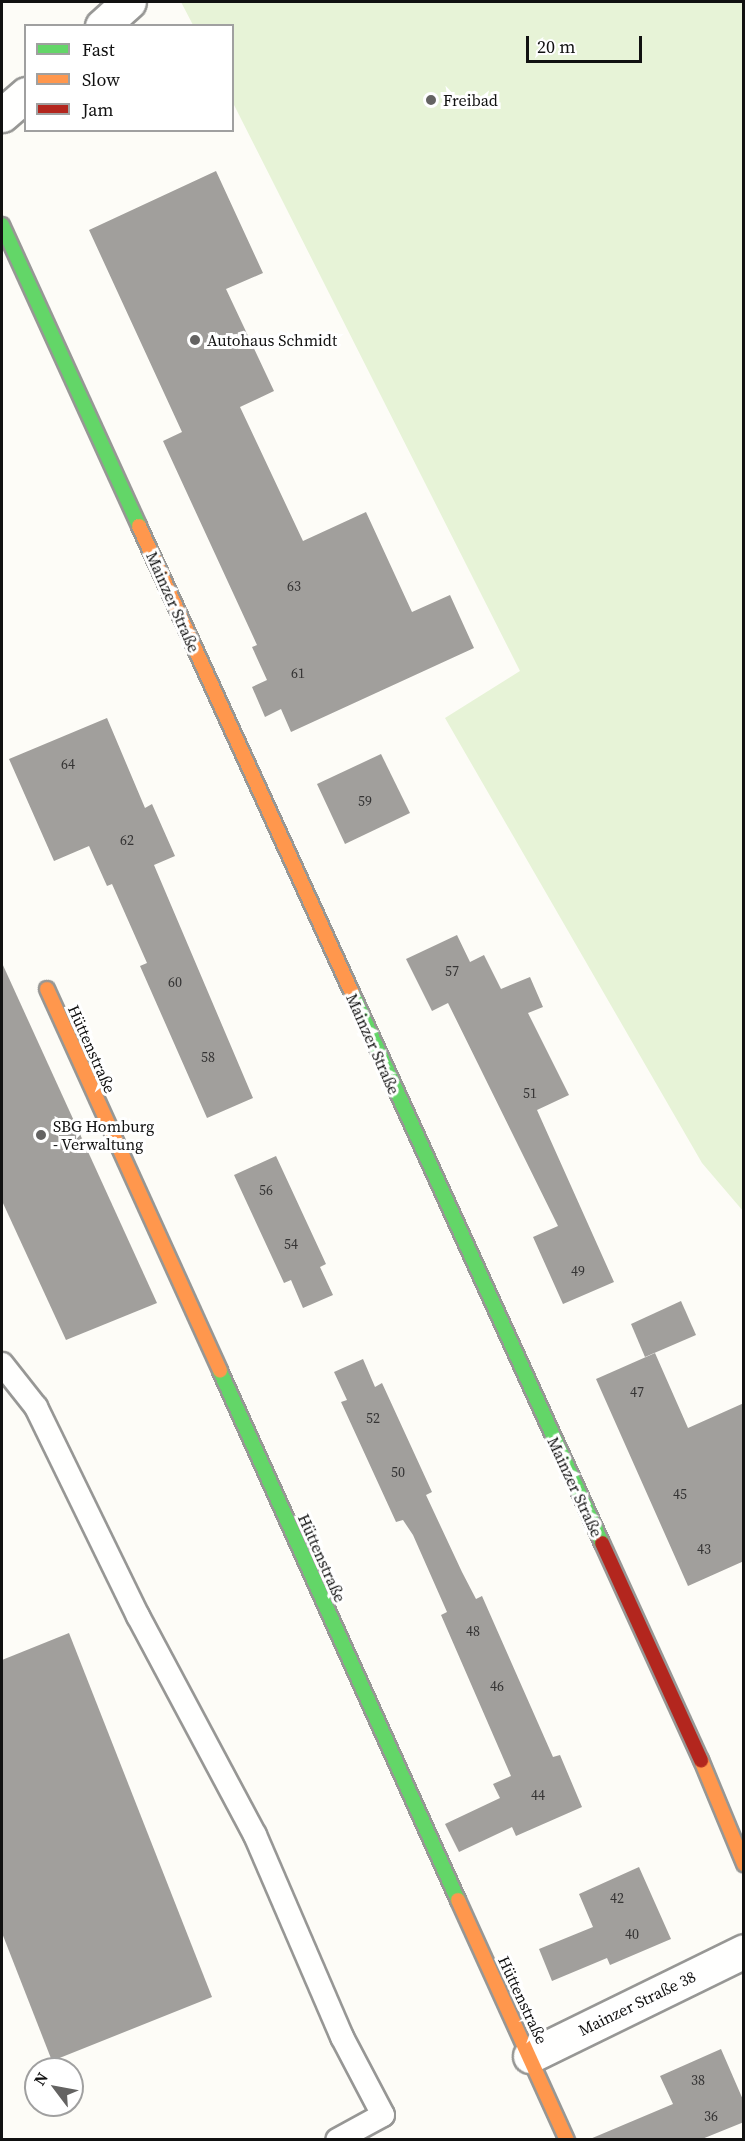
<!DOCTYPE html>
<meta charset="utf-8">
<style>
body{margin:0}
#map{position:relative;width:745px;height:2141px;overflow:hidden;background:#fdfcf7;font-family:"Source Serif 4",serif}
div>[style]{position:absolute}
.green>*{inset:0;background:#e7f3d7}
.building>*{inset:0;background:#a19f9c}
.roads{filter:drop-shadow(2px 0 #979795) drop-shadow(-2px 0 #979795) drop-shadow(0 2px #979795) drop-shadow(0 -2px #979795)}
.lane>*{height:22px;margin:-11px;padding:0 11px;transform-origin:11px;border-radius:11px;background:#fffffe}
.street>*{height:33px;margin:-16.5px;padding:0 16.5px;transform-origin:16.5px;border-radius:16.5px;background:#fffffe}
.fast>*{height:14px;margin:-7px;padding:0 7px;transform-origin:7px;border-radius:7px;background:#63d668}
.slow>*{height:14px;margin:-7px;padding:0 7px;transform-origin:7px;border-radius:7px;background:#ff974d}
.jam>*{height:14px;margin:-7px;padding:0 7px;transform-origin:7px;border-radius:7px;background:#b3261e}
.dots>*{width:16px;height:16px;translate:-50% -50%;box-sizing:border-box;border:3px solid #fff;border-radius:50%}
span{translate:-50% -50%;white-space:nowrap;text-align:center;line-height:1.15;-webkit-text-stroke:6px #fff;paint-order:stroke}
.number-label{font-size:14px;color:#353434}
.number-label span{-webkit-text-stroke-width:0}
.poi-label{font-size:16px;color:#111}
.left{translate:0 -50%;text-align:left}
.street-label{font-size:16px;color:#111}
.frame{position:absolute;inset:0;border:3px solid #111;pointer-events:none}
.legend{position:absolute;left:24px;top:24px;width:210px;height:108px;box-sizing:border-box;background:#fff;border:2px solid #a0a0a0;margin:0;padding:8px 10px;list-style:none;font-size:18px;color:#111}
.legend li{display:flex;align-items:center;gap:12px;height:30px}
.legend b{width:30px;border:2px solid #a0a0a0}
.north{position:absolute;left:24px;top:2057px;width:60px;height:60px;box-sizing:border-box;background:#fff;border:2px solid #a0a0a0;border-radius:50%;rotate:302deg;font-size:16px;font-weight:700;line-height:24px;text-align:center;color:#111}
.north::after{content:'';display:block;margin:auto;width:21px;height:27px;background:#646362;clip-path:polygon(50% 0,100% 100%,50% 72%,0 100%)}
.scale{position:absolute;left:526px;top:36px;width:116px;height:27px;box-sizing:border-box;border:3px solid #111;border-top:0;padding-left:8px;font-size:18px;line-height:21px;white-space:nowrap;color:#111;-webkit-text-stroke:4px #fff;paint-order:stroke}
</style>
<div id="map">
<div class="green">
<i style="clip-path:polygon(181px 2px,743px 2px,743px 1211px,702px 1163px,445px 718px,520px 671px,233px 103px,232px 26px,193px 25px)"></i>
</div>
<div class="building">
<i style="clip-path:polygon(216px 171px,263px 273px,226px 289px,274px 391px,240px 407px,303px 541px,366px 512px,412px 612px,450px 595px,474px 648px,291px 732px,281px 709px,265px 717px,252px 687px,267px 680px,252px 647px,257px 645px,163px 441px,182px 432px,89px 230px)"></i>
<i style="clip-path:polygon(107px 718px,145px 808px,152px 804px,175px 856px,154px 865px,253px 1098px,207px 1118px,140px 966px,147px 963px,112px 884px,107px 886px,89px 846px,54px 861px,9px 759px)"></i>
<i style="clip-path:polygon(381px 754px,410px 813px,345px 844px,317px 784px)"></i>
<i style="clip-path:polygon(457px 935px,470px 962px,484px 955px,501px 989px,530px 977px,543px 1007px,528px 1013px,569px 1095px,537px 1110px,614px 1282px,563px 1304px,533px 1237px,558px 1226px,448px 1003px,432px 1011px,406px 959px)"></i>
<i style="clip-path:polygon(2px 963px,157px 1303px,66px 1340px,2px 1201px)"></i>
<i style="clip-path:polygon(276px 1156px,326px 1264px,320px 1267px,333px 1295px,303px 1308px,291px 1280px,284px 1283px,234px 1175px)"></i>
<i style="clip-path:polygon(681px 1301px,696px 1335px,645px 1357px,631px 1324px)"></i>
<i style="clip-path:polygon(655px 1353px,688px 1428px,744px 1403px,744px 1561px,688px 1586px,596px 1379px)"></i>
<i style="clip-path:polygon(363px 1359px,375px 1387px,382px 1383px,432px 1492px,426px 1495px,462px 1572px,476px 1599px,482px 1596px,553px 1757px,560px 1755px,582px 1807px,516px 1836px,512px 1827px,459px 1852px,445px 1824px,500px 1798px,493px 1784px,511px 1776px,441px 1615px,447px 1612px,413px 1535px,403px 1520px,396px 1522px,341px 1402px,347px 1400px,334px 1372px)"></i>
<i style="clip-path:polygon(69px 1633px,212px 1997px,52px 2061px,2px 1933px,2px 1660px)"></i>
<i style="clip-path:polygon(639px 1867px,671px 1939px,610px 1965px,607px 1958px,552px 1981px,539px 1949px,593px 1927px,579px 1894px)"></i>
<i style="clip-path:polygon(721px 2049px,744px 2102px,744px 2122px,702px 2139px,590px 2139px,673px 2104px,660px 2076px)"></i>
</div>
<div class="roads">
<div class="lane">
<i style="left:2px;top:1364px;width:55px;rotate:51.7deg"></i>
<i style="left:36px;top:1407px;width:233px;rotate:64deg"></i>
<i style="left:138px;top:1616px;width:248px;rotate:61.9deg"></i>
<i style="left:255px;top:1835px;width:220px;rotate:66.7deg"></i>
<i style="left:342px;top:2037px;width:88px;rotate:62.3deg"></i>
<i style="left:383px;top:2115px;width:52px;rotate:151.5deg"></i>
</div>
<div class="street">
<i style="left:102px;top:26px;width:36px;rotate:-42deg"></i>
<i style="left:2px;top:115px;width:32px;rotate:-41deg"></i>
<i style="left:530px;top:2056px;width:238px;rotate:-26.1deg"></i>
</div>
<div class="fast">
<i style="left:2px;top:225px;width:331px;rotate:65.5deg"></i>
<i style="left:352px;top:993px;width:604px;rotate:65.56deg"></i>
<i style="left:220px;top:1371px;width:580px;rotate:65.78deg"></i>
</div>
<div class="slow">
<i style="left:139px;top:526px;width:513px;rotate:65.48deg"></i>
<i style="left:47px;top:989px;width:419px;rotate:65.6deg"></i>
<i style="left:701px;top:1760px;width:113px;rotate:67.5deg"></i>
<i style="left:458px;top:1900px;width:264px;rotate:65.6deg"></i>
</div>
<div class="jam">
<i style="left:602px;top:1543px;width:239px;rotate:65.5deg"></i>
</div>
</div>
<div class="dots">
<i style="left:431px;top:100px;background:#646362"></i>
<i style="left:195px;top:340px;background:#646362"></i>
<i style="left:41px;top:1135px;background:#646362"></i>
</div>
<div class="number-label">
<span style="left:294px;top:586px">63</span>
<span style="left:298px;top:673px">61</span>
<span style="left:68px;top:764px">64</span>
<span style="left:365px;top:801px">59</span>
<span style="left:127px;top:840px">62</span>
<span style="left:452px;top:971px">57</span>
<span style="left:175px;top:982px">60</span>
<span style="left:208px;top:1057px">58</span>
<span style="left:530px;top:1093px">51</span>
<span style="left:266px;top:1190px">56</span>
<span style="left:291px;top:1244px">54</span>
<span style="left:578px;top:1271px">49</span>
<span style="left:637px;top:1392px">47</span>
<span style="left:373px;top:1418px">52</span>
<span style="left:398px;top:1472px">50</span>
<span style="left:680px;top:1494px">45</span>
<span style="left:704px;top:1549px">43</span>
<span style="left:473px;top:1631px">48</span>
<span style="left:497px;top:1686px">46</span>
<span style="left:538px;top:1795px">44</span>
<span style="left:617px;top:1898px">42</span>
<span style="left:632px;top:1934px">40</span>
<span style="left:698px;top:2080px">38</span>
<span style="left:711px;top:2116px">36</span>
</div>
<div class="poi-label">
<span class="left" style="left:443px;top:100px">Freibad</span>
<span class="left" style="left:207px;top:340px">Autohaus Schmidt</span>
<span class="left" style="left:53px;top:1135px">SBG Homburg<br>- Verwaltung</span>
</div>
<div class="street-label">
<span style="left:173px;top:602px;rotate:66deg">Mainzer Straße</span>
<span style="left:373px;top:1044px;rotate:66deg">Mainzer Straße</span>
<span style="left:92px;top:1049px;rotate:66deg">Hüttenstraße</span>
<span style="left:575px;top:1487px;rotate:65deg">Mainzer Straße</span>
<span style="left:322px;top:1558px;rotate:66deg">Hüttenstraße</span>
<span style="left:523px;top:2000px;rotate:65deg">Hüttenstraße</span>
<span style="left:637px;top:2003px;rotate:-26deg">Mainzer Straße 38</span>
</div>
<div class="frame"></div>
<ul class="legend">
<li><b style="height:8px;background:#63d668"></b>Fast</li>
<li><b style="height:8px;background:#ff974d"></b>Slow</li>
<li><b style="height:8px;background:#b3261e"></b>Jam</li>
</ul>
<div class="north">N</div>
<div class="scale">20 m</div>
</div>
